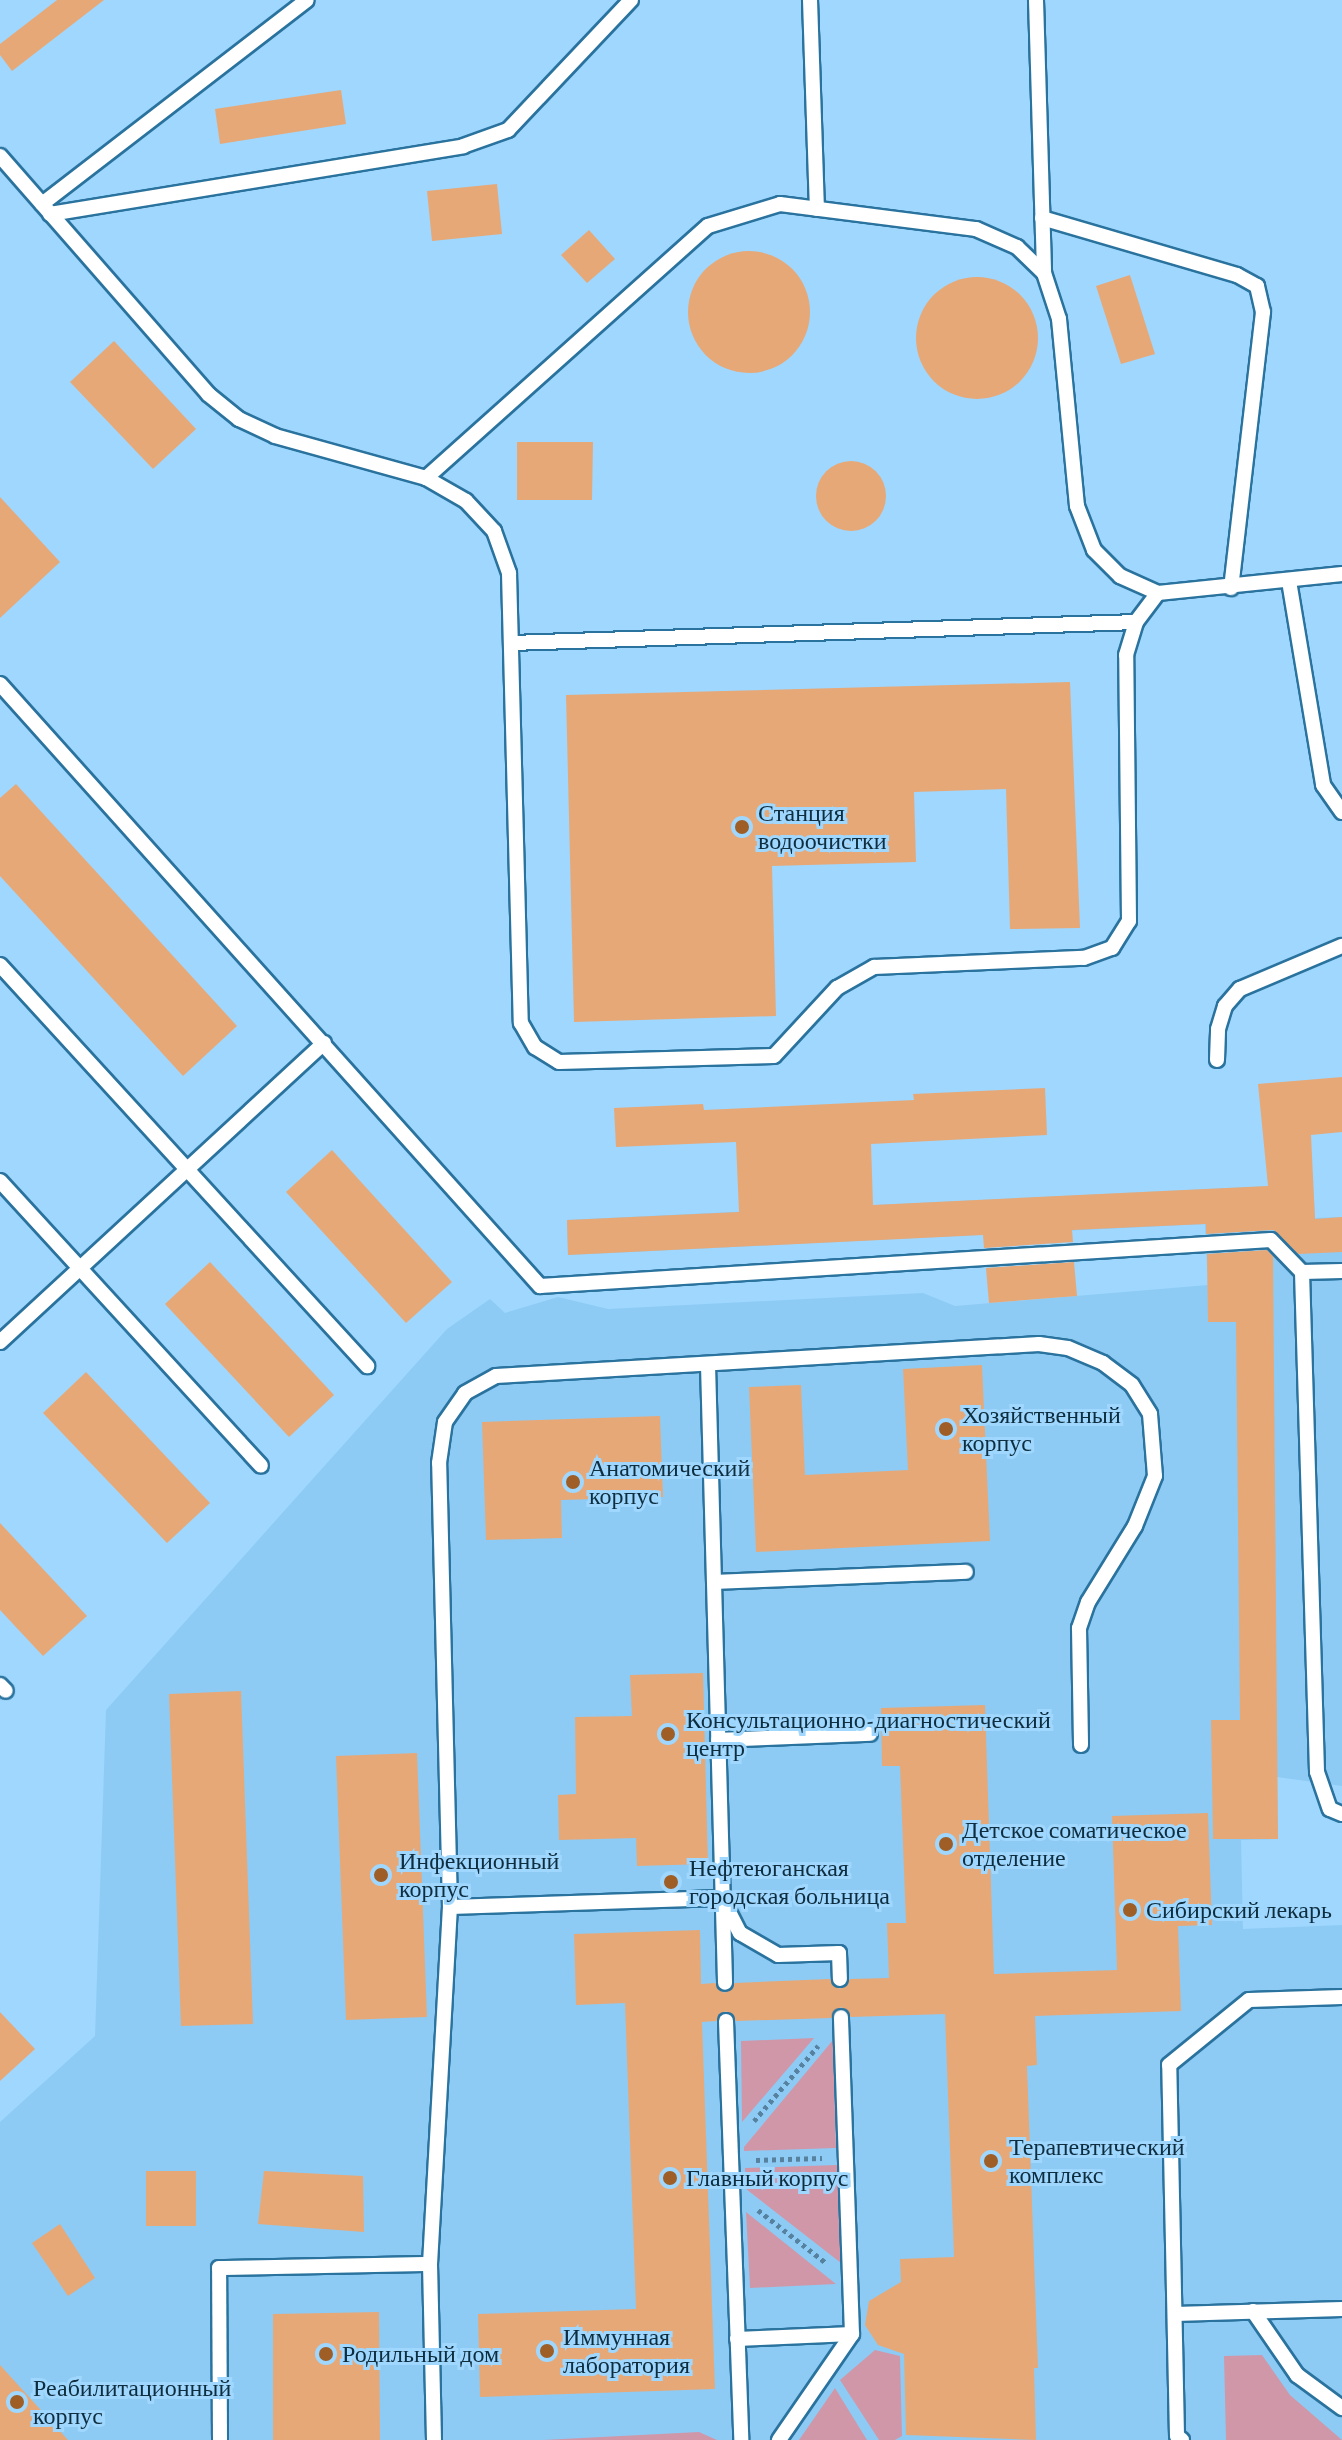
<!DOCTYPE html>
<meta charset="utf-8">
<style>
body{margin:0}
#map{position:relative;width:1342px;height:2440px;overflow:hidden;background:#9fd7fe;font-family:"Crimson Pro",serif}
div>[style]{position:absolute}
.built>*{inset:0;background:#8dcbf5}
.green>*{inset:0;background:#d097a9}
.building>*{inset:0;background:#e7a877}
.round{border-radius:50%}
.path>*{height:5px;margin-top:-2.5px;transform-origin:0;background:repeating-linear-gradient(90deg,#57829f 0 4px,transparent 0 8px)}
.roads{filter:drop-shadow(2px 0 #2a739e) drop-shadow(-2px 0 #2a739e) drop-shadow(0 2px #2a739e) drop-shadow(0 -2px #2a739e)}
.service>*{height:14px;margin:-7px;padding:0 7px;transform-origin:7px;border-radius:7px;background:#fff}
.dots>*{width:22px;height:22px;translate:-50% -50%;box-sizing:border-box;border:4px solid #9fd7fe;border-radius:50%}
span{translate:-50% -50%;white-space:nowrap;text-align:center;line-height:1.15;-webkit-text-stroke:6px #9fd7fe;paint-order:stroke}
.poi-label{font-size:24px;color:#0e2d3f}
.left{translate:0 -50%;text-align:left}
</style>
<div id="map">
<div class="built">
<i style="clip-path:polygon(1313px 1184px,1315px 1218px,1342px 1217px,1342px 1786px,1277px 1777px,1278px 1839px,1241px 1840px,1243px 1929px,1342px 1925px,1342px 2440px,0 2440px,0 2122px,95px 2036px,106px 1710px,447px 1329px,490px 1299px,505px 1313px,558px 1297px,608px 1309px,923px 1293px,955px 1306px,1208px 1285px,1205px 1224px,568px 1255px,567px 1220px)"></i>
</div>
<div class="green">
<i style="clip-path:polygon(814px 2038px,742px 2122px,741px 2041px)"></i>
<i style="clip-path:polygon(833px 2040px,836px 2148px,744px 2151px,744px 2147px)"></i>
<i style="clip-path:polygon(837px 2165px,841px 2263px,746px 2189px,745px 2168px)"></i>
<i style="clip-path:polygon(746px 2212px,836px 2284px,750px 2288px)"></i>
<i style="clip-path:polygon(875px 2350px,900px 2356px,902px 2436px,895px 2440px,879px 2440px,840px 2380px)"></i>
<i style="clip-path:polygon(1262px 2355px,1290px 2395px,1342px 2440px,1226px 2440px,1224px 2356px)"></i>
<i style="clip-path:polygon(835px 2388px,867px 2440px,799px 2440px)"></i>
<i style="clip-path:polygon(699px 2432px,717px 2440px,543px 2440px)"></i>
</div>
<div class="building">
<i style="clip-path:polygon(57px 0,104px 0,12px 71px,0 55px,0 44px)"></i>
<i style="clip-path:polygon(341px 90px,346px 124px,220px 144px,215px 109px)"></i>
<i style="clip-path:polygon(497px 184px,502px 234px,432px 241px,427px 191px)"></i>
<i style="clip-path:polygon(589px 230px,615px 259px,587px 283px,561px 255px)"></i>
<i class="round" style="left:688px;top:251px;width:122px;height:122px"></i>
<i style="clip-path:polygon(1130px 275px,1155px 354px,1121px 364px,1096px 286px)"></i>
<i class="round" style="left:916px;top:277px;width:122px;height:122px"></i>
<i style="clip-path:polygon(114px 341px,196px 429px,153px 469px,70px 382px)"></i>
<i style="clip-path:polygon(517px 442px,593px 442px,592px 500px,517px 500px)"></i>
<i class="round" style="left:816px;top:461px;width:70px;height:70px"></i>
<i style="clip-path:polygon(0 497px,60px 562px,0 618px)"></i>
<i style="clip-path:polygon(1070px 682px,1080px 928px,1010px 929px,1006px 789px,914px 792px,916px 862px,772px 866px,776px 1016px,574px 1022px,566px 695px)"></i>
<i style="clip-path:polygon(16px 784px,237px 1026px,183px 1076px,0 876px,0 798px)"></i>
<i style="clip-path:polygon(1342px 1077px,1342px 1132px,1311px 1135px,1315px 1219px,1342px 1217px,1342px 1252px,1298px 1254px,1274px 1230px,1206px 1234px,1206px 1224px,1072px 1230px,1073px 1242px,984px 1248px,983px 1235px,568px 1255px,567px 1220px,739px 1212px,736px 1142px,616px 1147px,614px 1108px,703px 1104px,704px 1110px,914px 1100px,913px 1094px,1045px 1088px,1047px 1135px,871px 1144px,873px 1205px,1268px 1186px,1258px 1084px)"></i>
<i style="clip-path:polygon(332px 1150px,452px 1282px,406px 1323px,286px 1192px)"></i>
<i style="clip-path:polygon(1267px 1250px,1273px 1256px,1278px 1839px,1213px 1839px,1211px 1720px,1240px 1720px,1236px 1322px,1208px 1322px,1207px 1254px)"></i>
<i style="clip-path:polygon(210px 1262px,334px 1395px,289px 1437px,165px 1304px)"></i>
<i style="clip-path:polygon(1074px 1262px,1077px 1296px,989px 1303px,986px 1268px)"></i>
<i style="clip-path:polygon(982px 1365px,990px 1541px,756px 1552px,749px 1387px,801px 1385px,805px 1475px,908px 1470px,903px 1369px)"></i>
<i style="clip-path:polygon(86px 1372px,210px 1503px,167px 1543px,43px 1413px)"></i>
<i style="clip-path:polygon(660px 1416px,663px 1497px,561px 1500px,562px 1538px,486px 1540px,482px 1422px)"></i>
<i style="clip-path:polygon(0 1523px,87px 1616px,43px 1656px,0 1610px)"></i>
<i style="clip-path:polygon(703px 1673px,708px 1864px,637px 1866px,636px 1838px,559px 1840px,558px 1795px,576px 1794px,575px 1717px,632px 1716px,630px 1675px)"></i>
<i style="clip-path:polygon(241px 1691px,253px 2024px,181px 2026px,169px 1694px)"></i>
<i style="clip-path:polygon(985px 1705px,994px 1974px,1117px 1970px,1112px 1816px,1208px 1813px,1212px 1925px,1178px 1926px,1181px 2011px,1035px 2016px,1037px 2065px,1027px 2066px,1038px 2368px,1034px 2368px,1036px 2440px,906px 2435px,904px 2354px,878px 2345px,865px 2325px,869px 2301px,901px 2282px,900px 2259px,954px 2257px,945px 2014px,851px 2017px,841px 2007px,831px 2018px,736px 2021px,726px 2011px,716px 2021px,702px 2022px,715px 2389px,480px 2397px,478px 2314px,636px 2309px,625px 2003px,576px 2005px,574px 1934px,700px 1930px,701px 1984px,715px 1983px,724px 1993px,735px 1983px,830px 1979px,840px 1989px,850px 1979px,889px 1978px,887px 1923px,906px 1923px,900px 1766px,882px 1766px,881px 1708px)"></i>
<i style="clip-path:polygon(417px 1753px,427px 2017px,346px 2020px,336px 1756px)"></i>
<i style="clip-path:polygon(0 2012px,35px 2049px,0 2081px)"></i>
<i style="clip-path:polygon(146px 2171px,196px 2171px,196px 2226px,146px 2226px)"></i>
<i style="clip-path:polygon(264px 2171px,363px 2176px,364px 2232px,258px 2224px)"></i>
<i style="clip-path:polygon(60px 2224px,95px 2278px,68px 2296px,32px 2243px)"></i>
<i style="clip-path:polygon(379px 2312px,380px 2440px,273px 2440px,273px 2314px)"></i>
<i style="clip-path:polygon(0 2365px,68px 2440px,0 2440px)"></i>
</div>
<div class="path">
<i style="left:754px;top:2121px;width:99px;rotate:-49.5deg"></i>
<i style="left:756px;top:2160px;width:66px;rotate:-1.7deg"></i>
<i style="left:758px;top:2210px;width:86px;rotate:37.9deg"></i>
</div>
<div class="roads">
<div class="service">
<i style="left:810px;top:0;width:209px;rotate:88.1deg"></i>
<i style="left:1036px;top:0;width:273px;rotate:88.3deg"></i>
<i style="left:0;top:156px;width:316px;rotate:48.8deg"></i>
<i style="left:208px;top:394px;width:40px;rotate:39deg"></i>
<i style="left:239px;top:419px;width:40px;rotate:25deg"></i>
<i style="left:275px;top:436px;width:157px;rotate:15.5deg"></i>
<i style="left:426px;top:478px;width:378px;rotate:-41.8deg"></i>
<i style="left:708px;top:226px;width:75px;rotate:-17deg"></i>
<i style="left:780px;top:204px;width:198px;rotate:7.3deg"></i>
<i style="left:976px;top:229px;width:45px;rotate:23.7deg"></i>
<i style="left:1017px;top:247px;width:37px;rotate:44deg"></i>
<i style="left:1044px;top:273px;width:48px;rotate:71.9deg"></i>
<i style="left:1059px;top:319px;width:188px;rotate:84.5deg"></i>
<i style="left:1077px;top:506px;width:47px;rotate:68.9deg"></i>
<i style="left:1094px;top:550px;width:37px;rotate:45deg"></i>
<i style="left:1120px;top:576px;width:42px;rotate:24.1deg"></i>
<i style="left:1158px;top:593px;width:185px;rotate:-5.9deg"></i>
<i style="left:42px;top:204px;width:334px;rotate:-37.6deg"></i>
<i style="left:50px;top:214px;width:419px;rotate:-9.3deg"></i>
<i style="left:463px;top:146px;width:48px;rotate:-19.6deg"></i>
<i style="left:508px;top:130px;width:179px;rotate:-46.6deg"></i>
<i style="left:1042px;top:218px;width:203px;rotate:16.3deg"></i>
<i style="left:1237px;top:275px;width:23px;rotate:29deg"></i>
<i style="left:1257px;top:286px;width:27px;rotate:77deg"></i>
<i style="left:1263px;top:312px;width:278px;rotate:96.6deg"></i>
<i style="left:426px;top:478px;width:46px;rotate:29.9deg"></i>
<i style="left:466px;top:501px;width:41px;rotate:47deg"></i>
<i style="left:494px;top:531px;width:45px;rotate:70.3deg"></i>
<i style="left:509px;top:573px;width:450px;rotate:88.5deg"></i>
<i style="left:521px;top:1023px;width:28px;rotate:60deg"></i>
<i style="left:535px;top:1047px;width:28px;rotate:32deg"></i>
<i style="left:559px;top:1062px;width:215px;rotate:-1.6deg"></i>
<i style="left:774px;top:1056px;width:93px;rotate:-47.2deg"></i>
<i style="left:837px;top:988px;width:43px;rotate:-29.6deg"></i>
<i style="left:874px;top:967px;width:210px;rotate:-2.5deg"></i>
<i style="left:1084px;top:958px;width:30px;rotate:-20deg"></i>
<i style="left:1112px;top:948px;width:32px;rotate:-58deg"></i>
<i style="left:1129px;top:921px;width:266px;rotate:-90.6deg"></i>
<i style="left:1126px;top:655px;width:34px;rotate:-73deg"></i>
<i style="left:1136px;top:622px;width:36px;rotate:-53deg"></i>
<i style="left:1289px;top:581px;width:207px;rotate:80.5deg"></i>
<i style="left:1323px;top:785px;width:33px;rotate:55deg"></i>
<i style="left:511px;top:643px;width:625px;rotate:-1.92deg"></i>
<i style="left:0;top:684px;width:809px;rotate:48.11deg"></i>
<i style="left:540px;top:1286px;width:732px;rotate:-3.6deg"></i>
<i style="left:1271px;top:1240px;width:45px;rotate:45.9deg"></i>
<i style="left:0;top:965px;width:544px;rotate:47.53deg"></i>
<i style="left:1217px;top:1060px;width:31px;rotate:-88deg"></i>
<i style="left:1218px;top:1029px;width:24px;rotate:-73deg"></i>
<i style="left:1225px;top:1006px;width:23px;rotate:-49deg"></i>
<i style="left:1240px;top:989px;width:111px;rotate:-22.9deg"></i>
<i style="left:0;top:1181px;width:386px;rotate:47.5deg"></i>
<i style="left:1342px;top:1271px;width:40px;rotate:178.6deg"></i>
<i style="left:1302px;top:1272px;width:500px;rotate:88.28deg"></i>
<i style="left:1317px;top:1772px;width:39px;rotate:71deg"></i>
<i style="left:1330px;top:1809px;width:13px;rotate:23deg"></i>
<i style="left:0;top:1342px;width:441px;rotate:-42.7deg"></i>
<i style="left:708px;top:1365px;width:618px;rotate:88.42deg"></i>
<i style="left:714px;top:1582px;width:252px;rotate:-2.3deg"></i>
<i style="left:0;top:1685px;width:8px;rotate:45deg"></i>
<i style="left:718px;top:1740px;width:152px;rotate:-2.3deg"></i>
<i style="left:724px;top:1902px;width:35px;rotate:63deg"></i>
<i style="left:740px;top:1933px;width:44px;rotate:30.1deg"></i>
<i style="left:778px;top:1955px;width:61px;rotate:-1.9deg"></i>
<i style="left:839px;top:1953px;width:26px;rotate:88deg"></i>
<i style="left:450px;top:1907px;width:272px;rotate:-1.9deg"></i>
<i style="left:726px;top:2021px;width:419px;rotate:87.9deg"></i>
<i style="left:430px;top:2264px;width:358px;rotate:-86.8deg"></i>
<i style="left:450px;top:1907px;width:444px;rotate:-91.4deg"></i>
<i style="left:439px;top:1463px;width:41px;rotate:-81.7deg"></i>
<i style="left:445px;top:1422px;width:35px;rotate:-55deg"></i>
<i style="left:465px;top:1393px;width:35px;rotate:-29deg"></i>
<i style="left:496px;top:1376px;width:544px;rotate:-3.37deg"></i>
<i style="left:1039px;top:1344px;width:29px;rotate:8deg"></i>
<i style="left:1068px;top:1348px;width:38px;rotate:23deg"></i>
<i style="left:1103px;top:1363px;width:36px;rotate:37deg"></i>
<i style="left:1132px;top:1385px;width:34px;rotate:58deg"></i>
<i style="left:1150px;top:1414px;width:62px;rotate:85.4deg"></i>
<i style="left:1155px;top:1476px;width:54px;rotate:111.8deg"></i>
<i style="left:1135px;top:1526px;width:89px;rotate:121.7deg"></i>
<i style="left:1088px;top:1602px;width:28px;rotate:109deg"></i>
<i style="left:1079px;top:1628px;width:117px;rotate:89deg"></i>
<i style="left:1253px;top:2311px;width:78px;rotate:55.5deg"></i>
<i style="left:1297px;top:2375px;width:56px;rotate:36.3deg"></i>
<i style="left:1175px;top:2314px;width:167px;rotate:-1.7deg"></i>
<i style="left:737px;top:2339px;width:115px;rotate:-2.5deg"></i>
<i style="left:220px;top:2440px;width:172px;rotate:-90.3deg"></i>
<i style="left:219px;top:2268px;width:211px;rotate:-1.1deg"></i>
<i style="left:430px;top:2264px;width:176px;rotate:88.7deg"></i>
<i style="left:779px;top:2440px;width:129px;rotate:-55.4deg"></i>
<i style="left:852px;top:2334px;width:317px;rotate:-92deg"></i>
<i style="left:1182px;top:2440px;width:6px;rotate:-141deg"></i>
<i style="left:1177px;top:2436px;width:371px;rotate:-91.2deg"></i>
<i style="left:1169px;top:2065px;width:103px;rotate:-39.1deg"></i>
<i style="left:1249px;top:2000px;width:93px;rotate:-1.8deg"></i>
</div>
</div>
<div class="dots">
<i style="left:742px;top:827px;background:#9e5e26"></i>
<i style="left:946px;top:1429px;background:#9e5e26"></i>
<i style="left:573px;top:1482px;background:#9e5e26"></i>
<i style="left:668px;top:1734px;background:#9e5e26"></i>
<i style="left:946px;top:1844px;background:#9e5e26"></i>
<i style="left:381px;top:1875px;background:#9e5e26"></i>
<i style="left:671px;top:1882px;background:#9e5e26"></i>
<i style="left:1130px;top:1910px;background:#9e5e26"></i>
<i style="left:991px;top:2161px;background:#9e5e26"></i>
<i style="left:670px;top:2178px;background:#9e5e26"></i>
<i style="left:547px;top:2351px;background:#9e5e26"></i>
<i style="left:326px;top:2354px;background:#9e5e26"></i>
<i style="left:17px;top:2402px;background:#9e5e26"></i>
</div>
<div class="poi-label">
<span class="left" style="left:758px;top:827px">Станция<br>водоочистки</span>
<span class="left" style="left:962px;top:1429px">Хозяйственный<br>корпус</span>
<span class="left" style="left:589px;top:1482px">Анатомический<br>корпус</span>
<span class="left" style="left:686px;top:1734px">Консультационно-диагностический<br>центр</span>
<span class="left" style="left:962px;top:1844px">Детское соматическое<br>отделение</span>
<span class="left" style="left:399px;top:1875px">Инфекционный<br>корпус</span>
<span class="left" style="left:689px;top:1882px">Нефтеюганская<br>городская больница</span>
<span class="left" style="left:1146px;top:1910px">Сибирский лекарь</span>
<span class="left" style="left:1009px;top:2161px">Терапевтический<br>комплекс</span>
<span class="left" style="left:686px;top:2178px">Главный корпус</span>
<span class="left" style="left:563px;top:2351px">Иммунная<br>лаборатория</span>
<span class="left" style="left:342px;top:2354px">Родильный дом</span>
<span class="left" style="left:33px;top:2402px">Реабилитационный<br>корпус</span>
</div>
</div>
